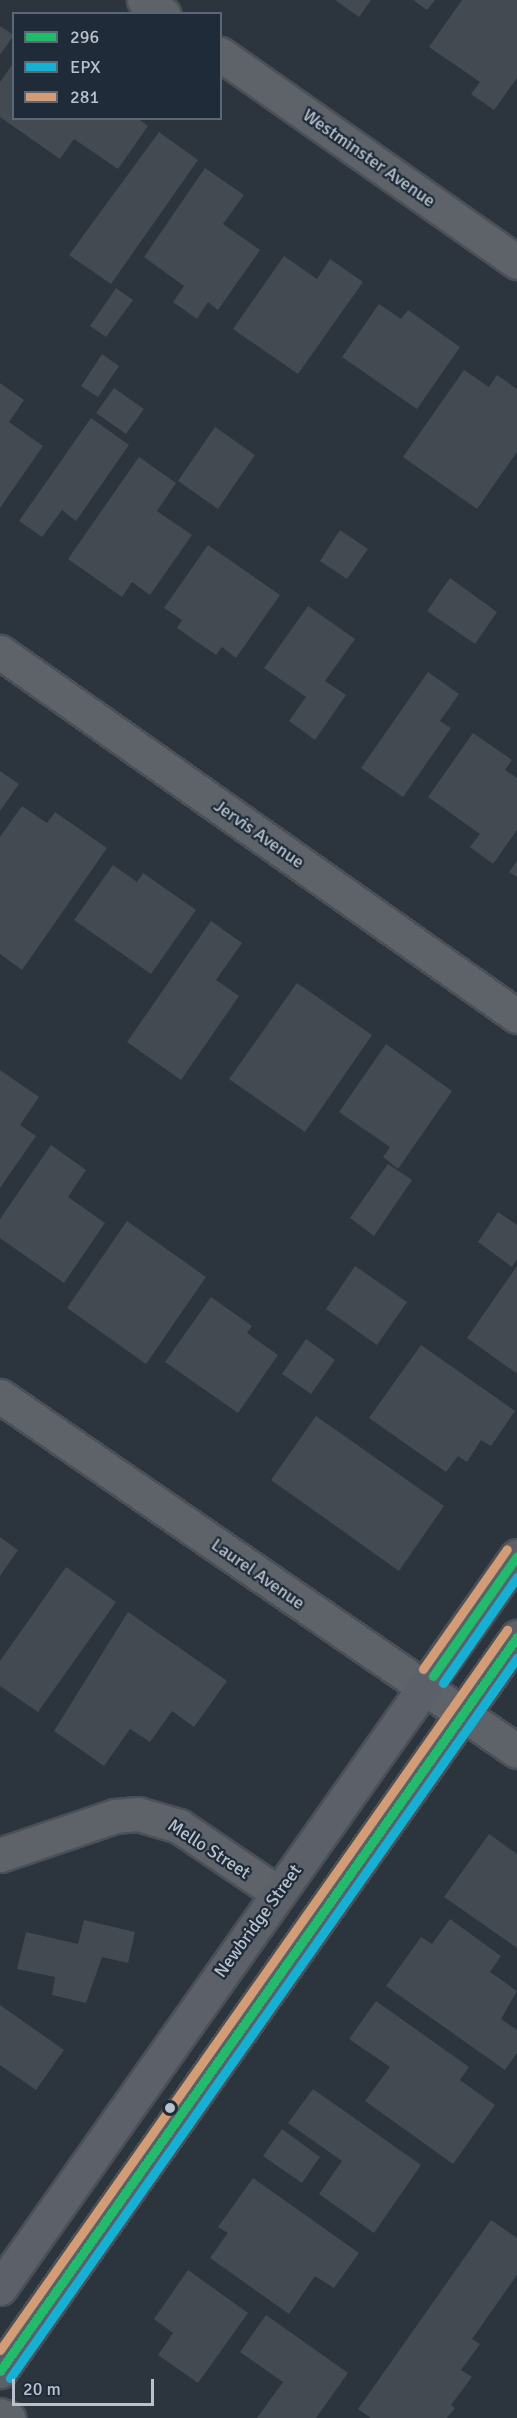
<!DOCTYPE html>
<style>
body{margin:0}
#map{position:relative;width:517px;height:2418px;overflow:hidden;background:#2c343d;font-family:Signika,sans-serif}
div>[style]{position:absolute}
.building>*{inset:0;background:#434a51}
.roads{filter:drop-shadow(2px 0 #4b5057) drop-shadow(-2px 0 #4b5057) drop-shadow(0 2px #4b5057) drop-shadow(0 -2px #4b5057)}
.street>*{height:33px;margin:-16.5px;padding:0 16.5px;transform-origin:16.5px;border-radius:16.5px;background:#5e636a}
.secondary>*{height:33px;margin:-16.5px;padding:0 16.5px;transform-origin:16.5px;border-radius:16.5px;background:#5c6169}
.bus-1>*{height:9px;margin:-4.5px;padding:0 4.5px;transform-origin:4.5px;border-radius:4.5px;background:#20bc6c}
.bus-2>*{height:9px;margin:-4.5px;padding:0 4.5px;transform-origin:4.5px;border-radius:4.5px;background:#13b2d5}
.bus-3>*{height:9px;margin:-4.5px;padding:0 4.5px;transform-origin:4.5px;border-radius:4.5px;background:#d39c74}
.dots>*{width:16px;height:16px;translate:-50% -50%;box-sizing:border-box;border:3px solid #1f2b38;border-radius:50%}
span{translate:-50% -50%;white-space:nowrap;text-align:center;line-height:1.15;-webkit-text-stroke:4.5px #1f2b38;paint-order:stroke}
.street-label{font-size:18px;color:#b8c1cc}
.legend{position:absolute;left:12px;top:12px;width:210px;height:108px;box-sizing:border-box;background:#1f2b38;border:2px solid #5c6773;margin:0;padding:8px 10px;list-style:none;font-size:18px;color:#b8c1cc}
.legend li{display:flex;align-items:center;gap:12px;height:30px}
.legend b{width:30px;border:2px solid #5c6773}
.scale{position:absolute;left:12px;top:2379px;width:142px;height:27px;box-sizing:border-box;border:3px solid #b8c1cc;border-top:0;padding-left:8px;font-size:18px;line-height:21px;white-space:nowrap;color:#b8c1cc;-webkit-text-stroke:4px #1f2b38;paint-order:stroke}
</style>
<div id="map">
<div class="building">
<i style="clip-path:polygon(335px 0,371px 0,359px 17px)"></i>
<i style="clip-path:polygon(413px 0,435px 0,427px 10px)"></i>
<i style="clip-path:polygon(462px 0,517px 0,517px 78px,494px 110px,471px 94px,480px 82px,429px 47px)"></i>
<i style="clip-path:polygon(0 26px,14px 35px,0 55px)"></i>
<i style="clip-path:polygon(14px 62px,14px 118px,137px 118px,148px 126px,118px 169px,74px 139px,60px 159px,0 117px,0 82px)"></i>
<i style="clip-path:polygon(159px 132px,198px 160px,111px 284px,69px 255px)"></i>
<i style="clip-path:polygon(205px 168px,244px 195px,223px 224px,260px 250px,218px 310px,208px 302px,197px 319px,173px 302px,184px 286px,144px 257px)"></i>
<i style="clip-path:polygon(284px 256px,317px 279px,330px 259px,363px 282px,298px 374px,233px 329px)"></i>
<i style="clip-path:polygon(116px 288px,133px 300px,106px 337px,90px 326px)"></i>
<i style="clip-path:polygon(379px 304px,401px 319px,408px 310px,460px 347px,417px 409px,342px 357px)"></i>
<i style="clip-path:polygon(102px 354px,119px 366px,98px 397px,81px 386px)"></i>
<i style="clip-path:polygon(464px 370px,489px 387px,497px 375px,517px 389px,517px 452px,477px 509px,403px 457px)"></i>
<i style="clip-path:polygon(0 383px,24px 400px,9px 422px,43px 446px,0 508px)"></i>
<i style="clip-path:polygon(114px 388px,144px 409px,126px 434px,96px 413px)"></i>
<i style="clip-path:polygon(91px 418px,129px 445px,76px 521px,62px 510px,42px 537px,19px 521px)"></i>
<i style="clip-path:polygon(215px 427px,255px 455px,218px 509px,178px 481px)"></i>
<i style="clip-path:polygon(139px 457px,176px 483px,157px 511px,192px 535px,150px 595px,132px 582px,122px 597px,68px 559px)"></i>
<i style="clip-path:polygon(340px 530px,368px 549px,347px 579px,320px 561px)"></i>
<i style="clip-path:polygon(208px 545px,280px 595px,236px 658px,222px 647px,216px 655px,177px 628px,182px 620px,164px 608px)"></i>
<i style="clip-path:polygon(450px 578px,497px 612px,475px 644px,427px 611px)"></i>
<i style="clip-path:polygon(308px 606px,355px 639px,325px 681px,346px 695px,315px 740px,289px 721px,306px 697px,264px 668px)"></i>
<i style="clip-path:polygon(428px 672px,459px 694px,440px 721px,451px 728px,403px 797px,361px 768px)"></i>
<i style="clip-path:polygon(473px 733px,512px 760px,505px 770px,517px 778px,517px 830px,493px 864px,470px 847px,480px 834px,428px 797px)"></i>
<i style="clip-path:polygon(0 771px,19px 784px,0 811px)"></i>
<i style="clip-path:polygon(22px 806px,47px 823px,55px 812px,107px 848px,22px 970px,0 954px,0 837px)"></i>
<i style="clip-path:polygon(517px 861px,517px 877px,509px 872px)"></i>
<i style="clip-path:polygon(113px 865px,137px 882px,143px 873px,196px 910px,151px 974px,74px 920px)"></i>
<i style="clip-path:polygon(211px 921px,242px 943px,216px 980px,239px 996px,181px 1080px,127px 1042px)"></i>
<i style="clip-path:polygon(297px 983px,372px 1035px,305px 1132px,229px 1079px)"></i>
<i style="clip-path:polygon(386px 1044px,452px 1091px,398px 1169px,383px 1157px,390px 1147px,339px 1112px)"></i>
<i style="clip-path:polygon(0 1070px,39px 1097px,20px 1125px,36px 1136px,0 1188px)"></i>
<i style="clip-path:polygon(51px 1145px,86px 1170px,68px 1197px,105px 1223px,64px 1283px,0 1238px,0 1219px)"></i>
<i style="clip-path:polygon(388px 1164px,412px 1180px,374px 1236px,350px 1218px)"></i>
<i style="clip-path:polygon(498px 1212px,517px 1225px,517px 1259px,512px 1267px,478px 1242px)"></i>
<i style="clip-path:polygon(127px 1221px,206px 1277px,146px 1364px,67px 1308px)"></i>
<i style="clip-path:polygon(355px 1266px,407px 1302px,377px 1345px,326px 1309px)"></i>
<i style="clip-path:polygon(517px 1266px,517px 1371px,516px 1373px,467px 1338px)"></i>
<i style="clip-path:polygon(211px 1297px,252px 1326px,247px 1333px,278px 1355px,238px 1413px,165px 1362px)"></i>
<i style="clip-path:polygon(306px 1339px,335px 1360px,311px 1394px,282px 1374px)"></i>
<i style="clip-path:polygon(421px 1345px,515px 1411px,491px 1446px,481px 1440px,467px 1462px,458px 1456px,446px 1472px,369px 1418px)"></i>
<i style="clip-path:polygon(316px 1416px,444px 1506px,399px 1571px,271px 1480px)"></i>
<i style="clip-path:polygon(0 1537px,18px 1550px,0 1576px)"></i>
<i style="clip-path:polygon(66px 1567px,116px 1602px,38px 1712px,0 1686px,0 1661px)"></i>
<i style="clip-path:polygon(128px 1612px,227px 1681px,194px 1727px,172px 1711px,150px 1742px,130px 1729px,104px 1766px,54px 1731px)"></i>
<i style="clip-path:polygon(489px 1834px,517px 1854px,517px 1948px,444px 1897px)"></i>
<i style="clip-path:polygon(450px 1919px,501px 1956px,490px 1972px,517px 1991px,501px 2019px,517px 2030px,517px 2053px,505px 2070px,386px 1986px,421px 1937px,432px 1944px)"></i>
<i style="clip-path:polygon(84px 1920px,135px 1932px,128px 1963px,102px 1957px,86px 2003px,52px 1995px,55px 1977px,17px 1969px,26px 1932px,78px 1944px)"></i>
<i style="clip-path:polygon(376px 2001px,469px 2067px,460px 2080px,495px 2105px,453px 2164px,365px 2101px,390px 2067px,349px 2039px)"></i>
<i style="clip-path:polygon(0 2005px,64px 2050px,36px 2090px,0 2065px)"></i>
<i style="clip-path:polygon(313px 2089px,421px 2165px,374px 2233px,319px 2194px,342px 2161px,288px 2123px)"></i>
<i style="clip-path:polygon(282px 2129px,320px 2157px,302px 2183px,263px 2156px)"></i>
<i style="clip-path:polygon(253px 2178px,359px 2253px,334px 2288px,315px 2276px,289px 2314px,210px 2258px,228px 2233px,218px 2227px)"></i>
<i style="clip-path:polygon(491px 2220px,517px 2238px,517px 2275px,472px 2339px,480px 2344px,461px 2370px,472px 2377px,451px 2405px,455px 2408px,447px 2418px,371px 2418px,358px 2409px)"></i>
<i style="clip-path:polygon(188px 2270px,248px 2313px,198px 2383px,158px 2355px,173px 2333px,154px 2319px)"></i>
<i style="clip-path:polygon(266px 2315px,348px 2373px,316px 2418px,257px 2418px,283px 2382px,240px 2352px)"></i>
</div>
<div class="roads">
<div class="street">
<i style="left:144px;top:0;width:24px;rotate:36deg"></i>
<i style="left:220px;top:54px;width:363px;rotate:35deg"></i>
<i style="left:0;top:652px;width:632px;rotate:35.15deg"></i>
<i style="left:0;top:1396px;width:627px;rotate:34.48deg"></i>
<i style="left:0;top:1855px;width:121px;rotate:-18.7deg"></i>
<i style="left:115px;top:1816px;width:23px;rotate:-5deg"></i>
<i style="left:138px;top:1814px;width:43px;rotate:16.3deg"></i>
<i style="left:179px;top:1826px;width:120px;rotate:34.1deg"></i>
<i style="left:0;top:2415px;width:9px;rotate:21deg"></i>
</div>
<div class="secondary">
<i style="left:0;top:2288px;width:896px;rotate:-54.77deg"></i>
<i style="left:0;top:2371px;width:898px;rotate:-54.84deg"></i>
</div>
</div>
<div class="bus-1">
<i style="left:433px;top:1676px;width:146px;rotate:-55deg"></i>
<i style="left:0;top:2371px;width:898px;rotate:-54.84deg"></i>
</div>
<div class="bus-2">
<i style="left:443px;top:1683px;width:129px;rotate:-55.1deg"></i>
<i style="left:10px;top:2378px;width:881px;rotate:-54.85deg"></i>
</div>
<div class="bus-3">
<i style="left:423px;top:1669px;width:146px;rotate:-55deg"></i>
<i style="left:0;top:2350px;width:881px;rotate:-54.85deg"></i>
</div>
<div class="dots">
<i style="left:170px;top:2108px;background:#b8c1cc"></i>
</div>
<div class="street-label">
<span style="left:369px;top:158px;rotate:35deg">Westminster Avenue</span>
<span style="left:259px;top:834px;rotate:35deg">Jervis Avenue</span>
<span style="left:258px;top:1574px;rotate:35deg">Laurel Avenue</span>
<span style="left:209px;top:1849px;rotate:33deg">Mello Street</span>
<span style="left:258px;top:1921px;rotate:-54deg">Newbridge Street</span>
</div>
<ul class="legend">
<li><b style="height:8px;background:#20bc6c"></b>296</li>
<li><b style="height:8px;background:#13b2d5"></b>EPX</li>
<li><b style="height:8px;background:#d39c74"></b>281</li>
</ul>
<div class="scale">20 m</div>
</div>
